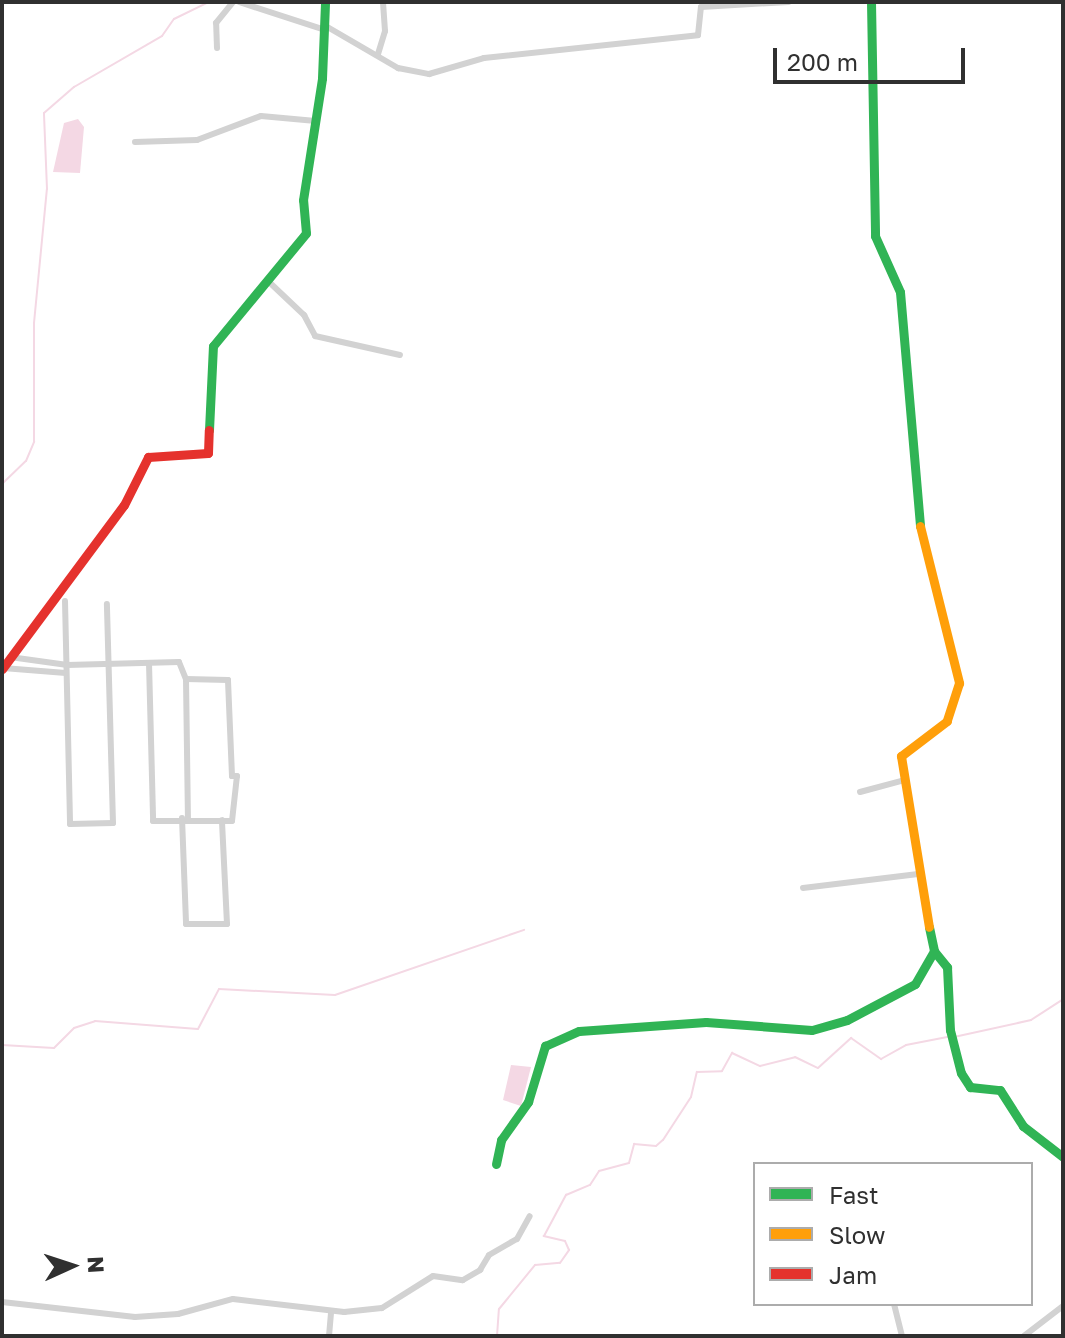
<!DOCTYPE html>
<style>
body{margin:0}
#map{position:relative;width:1065px;height:1338px;overflow:hidden;background:#fff;font-family:"Golos Text",sans-serif}
div>[style]{position:absolute}
.water>*{inset:0;background:#f4d8e4}
.stream>*{height:2px;margin:-1px;padding:0 1px;transform-origin:1px;border-radius:1px;background:#f4d8e4}
.street>*{height:6px;margin:-3px;padding:0 3px;transform-origin:3px;border-radius:3px;background:#d2d2d2}
.fast>*{height:9px;margin:-4.5px;padding:0 4.5px;transform-origin:4.5px;border-radius:4.5px;background:#30b455}
.slow>*{height:9px;margin:-4.5px;padding:0 4.5px;transform-origin:4.5px;border-radius:4.5px;background:#ff9f0a}
.jam>*{height:9px;margin:-4.5px;padding:0 4.5px;transform-origin:4.5px;border-radius:4.5px;background:#e5322d}
span{translate:-50% -50%;white-space:nowrap;text-align:center;line-height:1.15;-webkit-text-stroke:8px #fff;paint-order:stroke}
.frame{position:absolute;inset:0;border:4px solid #303030;pointer-events:none}
.legend{position:absolute;left:753px;top:1162px;width:280px;height:144px;box-sizing:border-box;background:#fff;border:2px solid #acacac;margin:0;padding:10px 14px;list-style:none;font-size:24px;color:#303030}
.legend li{display:flex;align-items:center;gap:16px;height:40px}
.legend b{width:40px;border:2px solid #acacac}
.north{position:absolute;left:32px;top:1226px;width:80px;height:80px;-webkit-text-stroke:6px #fff;paint-order:stroke;rotate:87deg;font-size:22px;font-weight:700;line-height:32px;text-align:center;color:#303030}
.north::after{content:'';display:block;margin:auto;width:28px;height:36px;background:#303030;clip-path:polygon(50% 0,100% 100%,50% 72%,0 100%)}
.scale{position:absolute;left:773px;top:48px;width:192px;height:36px;box-sizing:border-box;border:4px solid #303030;border-top:0;padding-left:10px;font-size:24px;line-height:28px;white-space:nowrap;color:#303030;-webkit-text-stroke:6px #fff;paint-order:stroke}
</style>
<div id="map">
<div class="water">
<i style="clip-path:polygon(78px 119px,84px 127px,80px 173px,53px 172px,64px 123px)"></i>
<i style="clip-path:polygon(511px 1065px,531px 1067px,521px 1106px,503px 1100px)"></i>
</div>
<div class="stream">
<i style="left:2px;top:484px;width:33px;rotate:-44deg"></i>
<i style="left:26px;top:461px;width:21px;rotate:-67deg"></i>
<i style="left:34px;top:442px;width:119px;rotate:-90deg"></i>
<i style="left:34px;top:323px;width:135px;rotate:-84.5deg"></i>
<i style="left:47px;top:189px;width:76px;rotate:-92.3deg"></i>
<i style="left:44px;top:113px;width:40px;rotate:-41deg"></i>
<i style="left:74px;top:87px;width:102px;rotate:-30.1deg"></i>
<i style="left:162px;top:36px;width:21px;rotate:-55deg"></i>
<i style="left:174px;top:19px;width:39px;rotate:-26deg"></i>
<i style="left:954px;top:1037px;width:79px;rotate:-12.4deg"></i>
<i style="left:1031px;top:1020px;width:38px;rotate:-33deg"></i>
<i style="left:2px;top:1045px;width:52px;rotate:3.3deg"></i>
<i style="left:54px;top:1048px;width:28px;rotate:-45deg"></i>
<i style="left:74px;top:1028px;width:22px;rotate:-18deg"></i>
<i style="left:95px;top:1021px;width:103px;rotate:4.4deg"></i>
<i style="left:198px;top:1029px;width:45px;rotate:-62.3deg"></i>
<i style="left:219px;top:989px;width:116px;rotate:3deg"></i>
<i style="left:335px;top:995px;width:200px;rotate:-19deg"></i>
<i style="left:497px;top:1336px;width:27px;rotate:-86deg"></i>
<i style="left:499px;top:1309px;width:57px;rotate:-50.7deg"></i>
<i style="left:535px;top:1265px;width:25px;rotate:-5deg"></i>
<i style="left:560px;top:1263px;width:16px;rotate:-55deg"></i>
<i style="left:569px;top:1250px;width:10px;rotate:-114deg"></i>
<i style="left:565px;top:1241px;width:22px;rotate:-167deg"></i>
<i style="left:544px;top:1236px;width:47px;rotate:-61.8deg"></i>
<i style="left:566px;top:1195px;width:26px;rotate:-23deg"></i>
<i style="left:590px;top:1185px;width:17px;rotate:-57deg"></i>
<i style="left:599px;top:1171px;width:31px;rotate:-15deg"></i>
<i style="left:629px;top:1163px;width:20px;rotate:-75deg"></i>
<i style="left:634px;top:1144px;width:22px;rotate:5deg"></i>
<i style="left:656px;top:1146px;width:9px;rotate:-41deg"></i>
<i style="left:663px;top:1140px;width:51px;rotate:-56.9deg"></i>
<i style="left:691px;top:1097px;width:26px;rotate:-77deg"></i>
<i style="left:697px;top:1072px;width:25px;rotate:-2deg"></i>
<i style="left:722px;top:1071px;width:21px;rotate:-61deg"></i>
<i style="left:732px;top:1053px;width:31px;rotate:25deg"></i>
<i style="left:760px;top:1066px;width:36px;rotate:-14deg"></i>
<i style="left:795px;top:1057px;width:25px;rotate:26deg"></i>
<i style="left:818px;top:1068px;width:45px;rotate:-42.3deg"></i>
<i style="left:851px;top:1038px;width:37px;rotate:35deg"></i>
<i style="left:881px;top:1059px;width:29px;rotate:-29deg"></i>
<i style="left:906px;top:1045px;width:42px;rotate:-11deg"></i>
</div>
<div class="street">
<i style="left:239px;top:2px;width:87px;rotate:18deg"></i>
<i style="left:324px;top:25px;width:86px;rotate:30.2deg"></i>
<i style="left:398px;top:68px;width:32px;rotate:11deg"></i>
<i style="left:429px;top:74px;width:57px;rotate:-16.2deg"></i>
<i style="left:484px;top:58px;width:215px;rotate:-6.1deg"></i>
<i style="left:698px;top:35px;width:28px;rotate:-84deg"></i>
<i style="left:701px;top:7px;width:88px;rotate:-3.3deg"></i>
<i style="left:217px;top:48px;width:25px;rotate:-92deg"></i>
<i style="left:216px;top:23px;width:27px;rotate:-51deg"></i>
<i style="left:378px;top:54px;width:24px;rotate:-73deg"></i>
<i style="left:385px;top:31px;width:29px;rotate:-94deg"></i>
<i style="left:135px;top:142px;width:62px;rotate:-1.8deg"></i>
<i style="left:197px;top:140px;width:68px;rotate:-20.6deg"></i>
<i style="left:261px;top:116px;width:55px;rotate:5.2deg"></i>
<i style="left:268px;top:281px;width:50px;rotate:43.4deg"></i>
<i style="left:304px;top:315px;width:24px;rotate:62deg"></i>
<i style="left:315px;top:336px;width:87px;rotate:12.6deg"></i>
<i style="left:65px;top:601px;width:223px;rotate:88.7deg"></i>
<i style="left:70px;top:824px;width:43px;rotate:-1.3deg"></i>
<i style="left:113px;top:823px;width:219px;rotate:-91.6deg"></i>
<i style="left:10px;top:657px;width:58px;rotate:8deg"></i>
<i style="left:67px;top:665px;width:112px;rotate:-1.5deg"></i>
<i style="left:179px;top:662px;width:18px;rotate:68deg"></i>
<i style="left:186px;top:679px;width:141px;rotate:89.2deg"></i>
<i style="left:149px;top:663px;width:158px;rotate:88.5deg"></i>
<i style="left:153px;top:821px;width:79px"></i>
<i style="left:232px;top:821px;width:45px;rotate:-83.7deg"></i>
<i style="left:237px;top:776px;width:5px;rotate:180deg"></i>
<i style="left:232px;top:776px;width:96px;rotate:-92.4deg"></i>
<i style="left:228px;top:680px;width:42px;rotate:-178.6deg"></i>
<i style="left:3px;top:668px;width:63px;rotate:4.5deg"></i>
<i style="left:860px;top:792px;width:42px;rotate:-15deg"></i>
<i style="left:182px;top:818px;width:106px;rotate:87.8deg"></i>
<i style="left:186px;top:924px;width:41px"></i>
<i style="left:227px;top:924px;width:104px;rotate:-92.8deg"></i>
<i style="left:803px;top:888px;width:116px;rotate:-6.9deg"></i>
<i style="left:2px;top:1302px;width:134px;rotate:6.4deg"></i>
<i style="left:135px;top:1317px;width:43px;rotate:-4deg"></i>
<i style="left:178px;top:1314px;width:57px;rotate:-15.3deg"></i>
<i style="left:233px;top:1299px;width:112px;rotate:6.7deg"></i>
<i style="left:344px;top:1312px;width:38px;rotate:-6deg"></i>
<i style="left:382px;top:1308px;width:60px;rotate:-32.1deg"></i>
<i style="left:433px;top:1276px;width:30px;rotate:8deg"></i>
<i style="left:463px;top:1280px;width:20px;rotate:-30deg"></i>
<i style="left:480px;top:1270px;width:17px;rotate:-59deg"></i>
<i style="left:489px;top:1255px;width:32px;rotate:-30deg"></i>
<i style="left:517px;top:1239px;width:26px;rotate:-61deg"></i>
<i style="left:894px;top:1304px;width:33px;rotate:76deg"></i>
<i style="left:329px;top:1336px;width:25px;rotate:-85deg"></i>
<i style="left:1024px;top:1336px;width:49px;rotate:-37.6deg"></i>
</div>
<div class="fast">
<i style="left:871px;top:2px;width:234px;rotate:89deg"></i>
<i style="left:875px;top:236px;width:61px;rotate:65.9deg"></i>
<i style="left:900px;top:292px;width:235px;rotate:85.1deg"></i>
<i style="left:209px;top:430px;width:84px;rotate:-87.3deg"></i>
<i style="left:213px;top:346px;width:146px;rotate:-50.5deg"></i>
<i style="left:306px;top:233px;width:33px;rotate:-95deg"></i>
<i style="left:303px;top:200px;width:123px;rotate:-81.1deg"></i>
<i style="left:322px;top:78px;width:76px;rotate:-87.7deg"></i>
<i style="left:929px;top:927px;width:25px;rotate:78deg"></i>
<i style="left:934px;top:951px;width:21px;rotate:51deg"></i>
<i style="left:947px;top:967px;width:63px;rotate:87.3deg"></i>
<i style="left:950px;top:1030px;width:44px;rotate:75.7deg"></i>
<i style="left:961px;top:1073px;width:17px;rotate:57deg"></i>
<i style="left:970px;top:1087px;width:30px;rotate:6deg"></i>
<i style="left:1000px;top:1090px;width:43px;rotate:57.4deg"></i>
<i style="left:1023px;top:1126px;width:51px;rotate:37.8deg"></i>
<i style="left:496px;top:1164px;width:25px;rotate:-78deg"></i>
<i style="left:501px;top:1140px;width:47px;rotate:-54.6deg"></i>
<i style="left:528px;top:1102px;width:59px;rotate:-73.1deg"></i>
<i style="left:545px;top:1046px;width:37px;rotate:-24deg"></i>
<i style="left:579px;top:1031px;width:127px;rotate:-4.1deg"></i>
<i style="left:706px;top:1022px;width:106px;rotate:4.3deg"></i>
<i style="left:812px;top:1030px;width:36px;rotate:-16deg"></i>
<i style="left:847px;top:1020px;width:77px;rotate:-27.9deg"></i>
<i style="left:915px;top:984px;width:38px;rotate:-60deg"></i>
</div>
<div class="slow">
<i style="left:920px;top:526px;width:162px;rotate:76deg"></i>
<i style="left:959px;top:683px;width:40px;rotate:108deg"></i>
<i style="left:947px;top:721px;width:58px;rotate:142.7deg"></i>
<i style="left:901px;top:756px;width:173px;rotate:80.7deg"></i>
</div>
<div class="jam">
<i style="left:2px;top:669px;width:204px;rotate:-53.4deg"></i>
<i style="left:124px;top:505px;width:54px;rotate:-63.4deg"></i>
<i style="left:148px;top:457px;width:60px;rotate:-3.8deg"></i>
<i style="left:208px;top:453px;width:23px;rotate:-88deg"></i>
</div>
<div class="frame"></div>
<ul class="legend">
<li><b style="height:10px;background:#30b455"></b>Fast</li>
<li><b style="height:10px;background:#ff9f0a"></b>Slow</li>
<li><b style="height:10px;background:#e5322d"></b>Jam</li>
</ul>
<div class="north">N</div>
<div class="scale">200 m</div>
</div>
